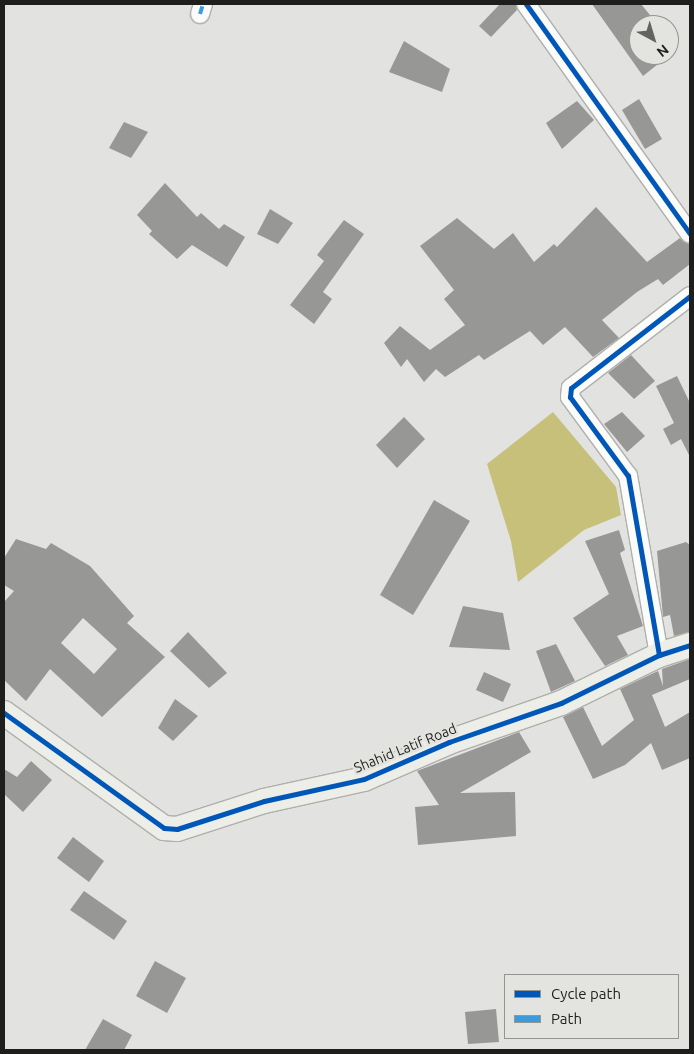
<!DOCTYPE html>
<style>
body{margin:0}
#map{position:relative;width:694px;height:1054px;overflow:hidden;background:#e2e2e0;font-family:Ubuntu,sans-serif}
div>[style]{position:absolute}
.water>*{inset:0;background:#c7c07b}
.building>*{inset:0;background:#979796}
.roads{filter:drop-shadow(1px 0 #afafad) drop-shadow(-1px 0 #afafad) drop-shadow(0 1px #afafad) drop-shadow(0 -1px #afafad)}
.street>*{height:18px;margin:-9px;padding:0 9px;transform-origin:9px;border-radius:9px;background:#fbfbfa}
.secondary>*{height:24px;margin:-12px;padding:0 12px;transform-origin:12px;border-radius:12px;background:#eeeee9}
.quiet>*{height:4px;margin-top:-2px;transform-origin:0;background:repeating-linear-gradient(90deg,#3c9bdf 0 8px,transparent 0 12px)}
.cycleway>*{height:5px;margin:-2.5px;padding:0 2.5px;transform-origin:2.5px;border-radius:2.5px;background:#0057b8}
span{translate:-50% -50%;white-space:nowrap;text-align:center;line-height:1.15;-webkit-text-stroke:5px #e3e3df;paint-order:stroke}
.street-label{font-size:14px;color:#1e1e1d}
.frame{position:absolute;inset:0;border:5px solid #1e1e1d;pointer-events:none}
.legend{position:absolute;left:504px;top:974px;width:175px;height:65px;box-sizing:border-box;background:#e3e3df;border:1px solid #949491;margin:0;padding:6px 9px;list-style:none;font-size:15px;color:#1e1e1d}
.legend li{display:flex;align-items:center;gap:10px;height:25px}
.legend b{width:25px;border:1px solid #949491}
.north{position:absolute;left:629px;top:15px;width:50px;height:50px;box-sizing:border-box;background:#e3e3df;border:1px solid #949491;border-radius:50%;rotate:141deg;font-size:14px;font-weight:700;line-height:20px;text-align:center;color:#1e1e1d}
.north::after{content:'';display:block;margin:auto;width:18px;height:22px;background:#636361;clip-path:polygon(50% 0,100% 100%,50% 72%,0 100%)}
</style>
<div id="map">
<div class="water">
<i style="clip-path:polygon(553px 412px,616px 487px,621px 515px,584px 530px,518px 582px,511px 541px,487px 464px)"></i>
</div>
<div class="building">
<i style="clip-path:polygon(500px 4px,516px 4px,517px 10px,491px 37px,479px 26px)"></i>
<i style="clip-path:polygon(592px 4px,641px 4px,658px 25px,639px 25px,639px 55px,669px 55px,669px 39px,677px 49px,643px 76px)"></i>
<i style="clip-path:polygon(404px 41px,450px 69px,442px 92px,389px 72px)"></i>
<i style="clip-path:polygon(639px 99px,662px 139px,645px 149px,622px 110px)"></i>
<i style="clip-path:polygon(577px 101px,594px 120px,562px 149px,546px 123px)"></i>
<i style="clip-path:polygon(124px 122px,148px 132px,131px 158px,109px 148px)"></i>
<i style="clip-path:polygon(165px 183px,197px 217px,201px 213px,219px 229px,224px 224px,245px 237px,227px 267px,192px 245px,177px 259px,149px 234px,152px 231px,137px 215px)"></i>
<i style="clip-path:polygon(596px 207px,647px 262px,680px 238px,690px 245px,690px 264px,663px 285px,658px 279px,637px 292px,602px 320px,619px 338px,593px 357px,565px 327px,543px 345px,530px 331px,484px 360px,479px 355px,445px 377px,436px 369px,424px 382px,407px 359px,401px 367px,384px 343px,400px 326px,430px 350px,465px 325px,444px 299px,454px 290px,420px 246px,457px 218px,494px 249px,513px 233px,534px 262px,554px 244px,557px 247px)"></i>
<i style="clip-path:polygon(270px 209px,293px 223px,278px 244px,257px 234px)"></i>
<i style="clip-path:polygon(344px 220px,364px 234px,323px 292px,332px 299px,314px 324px,290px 305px,324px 261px,317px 255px)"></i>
<i style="clip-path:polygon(631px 355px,655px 381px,634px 399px,608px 373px)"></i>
<i style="clip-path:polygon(677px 376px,690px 403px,690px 457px,681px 439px,671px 445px,663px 429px,674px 423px,656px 386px)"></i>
<i style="clip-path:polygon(622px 412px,645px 436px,627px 452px,604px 424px)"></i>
<i style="clip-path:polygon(404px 417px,425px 439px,397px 468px,376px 445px)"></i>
<i style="clip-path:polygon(434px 500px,470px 521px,413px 615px,380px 595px)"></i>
<i style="clip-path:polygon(619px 530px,625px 550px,620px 553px,643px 626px,617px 636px,628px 655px,605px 666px,573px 618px,609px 594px,585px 541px)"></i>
<i style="clip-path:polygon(evenodd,16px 539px,46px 549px,51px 543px,90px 566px,134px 616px,127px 623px,165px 657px,102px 717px,50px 669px,26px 701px,4px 680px,4px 602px,14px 591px,4px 585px,4px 558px,16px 539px,83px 618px,117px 649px,94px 674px,61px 643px,83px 618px)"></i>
<i style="clip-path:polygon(686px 542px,690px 545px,690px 632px,674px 636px,670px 615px,663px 617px,657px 551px)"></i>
<i style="clip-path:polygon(463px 606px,503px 613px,510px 650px,449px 647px)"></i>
<i style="clip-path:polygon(188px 632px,227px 673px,209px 688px,170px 651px)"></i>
<i style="clip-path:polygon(556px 644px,575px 681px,551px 692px,536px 651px)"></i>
<i style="clip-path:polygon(690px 659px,690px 679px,652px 695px,665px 727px,690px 712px,690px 758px,662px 770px,651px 743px,625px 765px,593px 779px,563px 717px,583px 707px,602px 746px,634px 720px,620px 689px,658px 671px,663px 686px,662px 669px)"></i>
<i style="clip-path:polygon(484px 672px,511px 684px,503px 702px,476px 690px)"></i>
<i style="clip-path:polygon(175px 699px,198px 716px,173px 741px,158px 728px)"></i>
<i style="clip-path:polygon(519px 732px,531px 752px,460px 793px,515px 792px,516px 836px,418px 845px,415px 807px,439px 805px,417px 771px)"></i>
<i style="clip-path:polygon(31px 761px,52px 780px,23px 812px,4px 794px,4px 769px,17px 777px)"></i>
<i style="clip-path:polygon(73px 837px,104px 861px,89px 882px,57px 858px)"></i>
<i style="clip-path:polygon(84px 891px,127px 921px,114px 940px,70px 910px)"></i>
<i style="clip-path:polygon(155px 961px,186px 978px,167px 1013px,136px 996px)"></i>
<i style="clip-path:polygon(496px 1009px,499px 1042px,468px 1044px,465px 1012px)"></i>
<i style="clip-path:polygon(103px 1019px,132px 1035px,124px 1050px,85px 1050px)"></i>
</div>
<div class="roads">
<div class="street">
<i style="left:526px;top:4px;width:282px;rotate:54.5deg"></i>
<i style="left:200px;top:14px;width:10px;rotate:-73deg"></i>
<i style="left:659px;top:655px;width:182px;rotate:-99.8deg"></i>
<i style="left:628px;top:476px;width:98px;rotate:-126.3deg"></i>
<i style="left:570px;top:397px;width:9px;rotate:-84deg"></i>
<i style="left:571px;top:388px;width:150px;rotate:-37.7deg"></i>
</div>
<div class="secondary">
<i style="left:4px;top:713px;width:197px;rotate:35.7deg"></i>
<i style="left:164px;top:828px;width:13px;rotate:4deg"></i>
<i style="left:177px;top:829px;width:91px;rotate:-17.8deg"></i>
<i style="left:264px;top:801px;width:102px;rotate:-12.4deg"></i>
<i style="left:364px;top:779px;width:93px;rotate:-23.5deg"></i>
<i style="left:449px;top:742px;width:119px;rotate:-19.2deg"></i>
<i style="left:561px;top:703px;width:109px;rotate:-26.1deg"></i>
<i style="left:659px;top:655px;width:33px;rotate:-18deg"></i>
</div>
</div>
<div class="quiet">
<i style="left:200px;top:14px;width:10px;rotate:-73deg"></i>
</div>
<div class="cycleway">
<i style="left:526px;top:4px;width:282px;rotate:54.5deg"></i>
<i style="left:659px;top:655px;width:182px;rotate:-99.8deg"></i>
<i style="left:628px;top:476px;width:98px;rotate:-126.3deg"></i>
<i style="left:570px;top:397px;width:9px;rotate:-84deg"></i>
<i style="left:571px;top:388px;width:150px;rotate:-37.7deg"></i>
<i style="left:4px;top:713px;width:197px;rotate:35.7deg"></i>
<i style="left:164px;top:828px;width:13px;rotate:4deg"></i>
<i style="left:177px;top:829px;width:91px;rotate:-17.8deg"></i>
<i style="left:264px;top:801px;width:102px;rotate:-12.4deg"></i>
<i style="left:364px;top:779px;width:93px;rotate:-23.5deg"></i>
<i style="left:449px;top:742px;width:119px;rotate:-19.2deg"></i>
<i style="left:561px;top:703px;width:109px;rotate:-26.1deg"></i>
<i style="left:659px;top:655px;width:33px;rotate:-18deg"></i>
</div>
<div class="street-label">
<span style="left:405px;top:748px;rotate:-22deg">Shahid Latif Road</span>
</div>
<div class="frame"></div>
<ul class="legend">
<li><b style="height:6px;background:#0057b8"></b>Cycle path</li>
<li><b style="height:6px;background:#3c9bdf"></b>Path</li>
</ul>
<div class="north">N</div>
</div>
